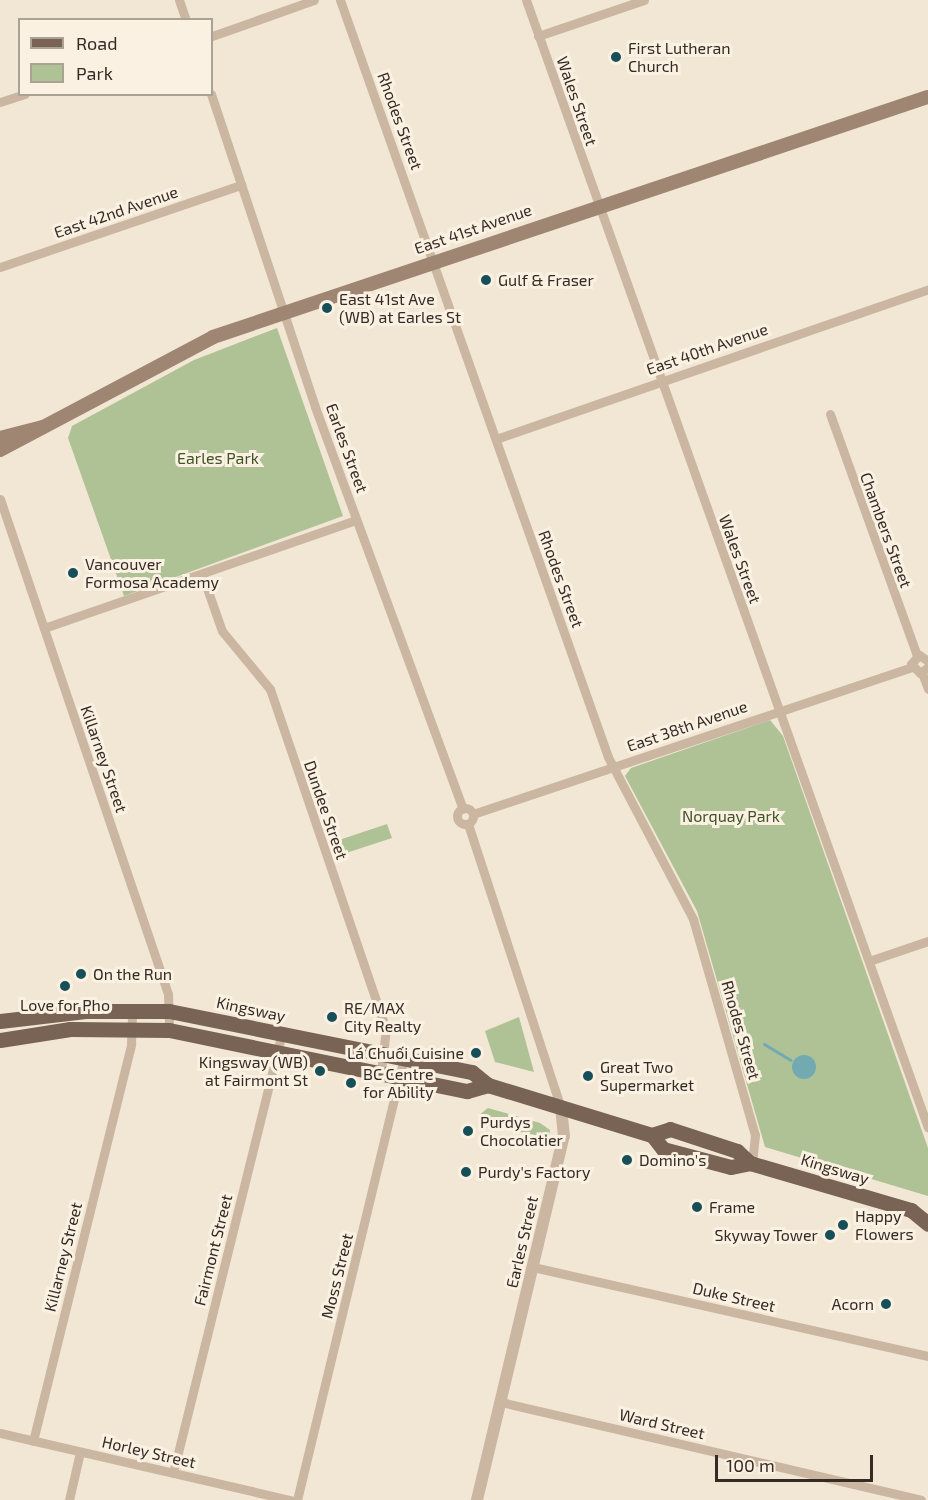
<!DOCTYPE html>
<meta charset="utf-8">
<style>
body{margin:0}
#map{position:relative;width:928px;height:1500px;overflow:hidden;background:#f2e7d5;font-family:"Exo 2",sans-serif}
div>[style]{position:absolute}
.green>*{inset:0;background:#afc295}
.water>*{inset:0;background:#73aab1}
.round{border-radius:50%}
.stream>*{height:3px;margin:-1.5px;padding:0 1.5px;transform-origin:1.5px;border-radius:1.5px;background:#73aab1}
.minor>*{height:9px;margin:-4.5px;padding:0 4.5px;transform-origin:4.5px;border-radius:4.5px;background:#cbb7a1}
.minor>.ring{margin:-4.5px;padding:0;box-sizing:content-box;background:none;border:9px solid #cbb7a1;border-radius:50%}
.tertiary>*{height:12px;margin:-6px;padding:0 6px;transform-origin:6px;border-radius:6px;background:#cbb7a1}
.secondary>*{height:14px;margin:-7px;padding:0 7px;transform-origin:7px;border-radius:7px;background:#9e8672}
.primary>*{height:15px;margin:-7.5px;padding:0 7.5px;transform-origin:7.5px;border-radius:7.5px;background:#786354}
.dots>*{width:16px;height:16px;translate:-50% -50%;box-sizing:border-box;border:3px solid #faf1e2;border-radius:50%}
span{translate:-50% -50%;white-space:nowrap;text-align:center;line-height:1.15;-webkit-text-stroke:6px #faf1e2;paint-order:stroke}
.poi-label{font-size:16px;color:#342b24}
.left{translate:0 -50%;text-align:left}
.right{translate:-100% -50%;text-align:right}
.street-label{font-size:16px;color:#342b24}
.park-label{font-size:16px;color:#405426}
.legend{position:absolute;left:18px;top:18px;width:195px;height:78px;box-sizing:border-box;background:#faf1e2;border:2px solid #aba296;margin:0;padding:8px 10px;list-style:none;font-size:18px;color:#342b24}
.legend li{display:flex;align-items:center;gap:12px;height:30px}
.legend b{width:30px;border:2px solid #aba296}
.scale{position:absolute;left:715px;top:1455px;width:158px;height:27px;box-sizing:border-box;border:3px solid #342b24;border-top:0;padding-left:8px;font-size:18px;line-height:21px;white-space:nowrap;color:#342b24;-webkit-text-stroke:4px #faf1e2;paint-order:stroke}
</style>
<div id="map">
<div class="green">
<i style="clip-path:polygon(277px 328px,343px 516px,124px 596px,68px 438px,72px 426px,194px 360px)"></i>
<i style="clip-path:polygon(770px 720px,783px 736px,928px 1148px,928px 1196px,765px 1147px,697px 911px,625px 776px,631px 768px)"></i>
<i style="clip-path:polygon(387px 824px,392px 838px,343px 854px,339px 840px)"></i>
<i style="clip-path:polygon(519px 1017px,534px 1072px,495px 1062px,485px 1031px)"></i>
<i style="clip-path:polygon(488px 1108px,540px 1123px,550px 1130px,549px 1138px,483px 1124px,479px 1115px)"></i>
</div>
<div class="water">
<i class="round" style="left:792px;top:1055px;width:24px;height:24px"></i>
</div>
<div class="stream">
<i style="left:764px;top:1044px;width:31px;rotate:31deg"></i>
</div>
<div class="minor">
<i style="left:179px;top:0;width:21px;rotate:71deg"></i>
<i style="left:340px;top:0;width:803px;rotate:70.5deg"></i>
<i style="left:608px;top:757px;width:183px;rotate:62.3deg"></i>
<i style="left:693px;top:919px;width:225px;rotate:74deg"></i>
<i style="left:755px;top:1135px;width:28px;rotate:96deg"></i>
<i style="left:526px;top:0;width:1197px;rotate:70.38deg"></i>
<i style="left:212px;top:36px;width:108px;rotate:-19.4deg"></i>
<i style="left:538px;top:36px;width:112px;rotate:-18.8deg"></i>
<i style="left:211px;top:94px;width:330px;rotate:71.6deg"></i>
<i style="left:315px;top:407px;width:428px;rotate:69.8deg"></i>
<i style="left:0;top:102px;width:26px;rotate:-18deg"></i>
<i style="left:0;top:267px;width:255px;rotate:-18.8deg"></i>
<i style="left:830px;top:414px;width:257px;rotate:70.2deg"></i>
<i style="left:496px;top:439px;width:457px;rotate:-19.1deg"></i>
<i style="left:0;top:499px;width:523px;rotate:71.25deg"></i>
<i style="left:168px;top:994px;width:36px;rotate:88deg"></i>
<i style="left:202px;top:574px;width:60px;rotate:70.7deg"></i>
<i style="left:222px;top:631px;width:75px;rotate:50.4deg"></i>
<i style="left:270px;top:689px;width:359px;rotate:71.2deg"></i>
<i style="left:386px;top:1029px;width:42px;rotate:96.8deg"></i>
<i style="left:44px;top:628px;width:330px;rotate:-19.1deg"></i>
<i style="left:928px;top:661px;width:11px;rotate:-146deg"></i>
<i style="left:919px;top:655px;width:12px;rotate:132deg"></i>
<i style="left:911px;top:664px;width:13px;rotate:45deg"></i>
<i style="left:920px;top:673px;width:10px;rotate:-37deg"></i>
<i style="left:922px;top:673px;width:17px;rotate:69deg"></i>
<i class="ring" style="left:457px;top:808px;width:7px;height:7px"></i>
<i style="left:473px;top:814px;width:463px;rotate:-18.5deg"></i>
<i style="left:468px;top:824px;width:299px;rotate:71.9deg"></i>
<i style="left:869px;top:961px;width:62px;rotate:-18.7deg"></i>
<i style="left:533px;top:1267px;width:405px;rotate:12.7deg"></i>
<i style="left:501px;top:1402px;width:431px;rotate:13.1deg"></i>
<i style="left:0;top:1433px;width:299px;rotate:13deg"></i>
<i style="left:33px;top:1441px;width:409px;rotate:-76.1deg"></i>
<i style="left:131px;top:1044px;width:34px;rotate:-88deg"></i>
<i style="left:173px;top:1473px;width:452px;rotate:-76.1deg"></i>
<i style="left:69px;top:1500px;width:49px;rotate:-77.1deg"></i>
<i style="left:297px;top:1500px;width:455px;rotate:-76.4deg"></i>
</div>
<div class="tertiary">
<i style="left:477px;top:1500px;width:374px;rotate:-76.6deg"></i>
<i style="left:564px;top:1136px;width:28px;rotate:-96deg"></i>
</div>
<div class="secondary">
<i style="left:0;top:438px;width:44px;rotate:-14.3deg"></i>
<i style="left:0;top:450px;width:241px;rotate:-27.9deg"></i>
<i style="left:213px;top:337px;width:754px;rotate:-18.56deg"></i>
</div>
<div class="primary">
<i style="left:0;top:1021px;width:88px;rotate:-6.6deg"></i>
<i style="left:87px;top:1011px;width:82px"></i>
<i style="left:169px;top:1011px;width:309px;rotate:11.4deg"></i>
<i style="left:472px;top:1072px;width:21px;rotate:39deg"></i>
<i style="left:488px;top:1085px;width:171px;rotate:17deg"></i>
<i style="left:652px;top:1135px;width:19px;rotate:-18deg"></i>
<i style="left:670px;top:1129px;width:71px;rotate:18.2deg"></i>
<i style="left:737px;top:1151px;width:18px;rotate:43deg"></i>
<i style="left:750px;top:1163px;width:168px;rotate:16.3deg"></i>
<i style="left:911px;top:1210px;width:22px;rotate:39deg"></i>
<i style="left:0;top:1040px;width:71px;rotate:-8.9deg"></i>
<i style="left:70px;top:1029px;width:99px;rotate:0.6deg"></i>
<i style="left:169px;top:1030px;width:304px;rotate:11.6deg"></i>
<i style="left:467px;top:1091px;width:22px;rotate:-16deg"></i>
<i style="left:652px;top:1135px;width:18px;rotate:52deg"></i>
<i style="left:663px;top:1149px;width:70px;rotate:14.8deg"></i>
<i style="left:731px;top:1167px;width:19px;rotate:-12deg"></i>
</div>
<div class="dots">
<i style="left:616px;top:57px;background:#174f58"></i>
<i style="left:486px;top:280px;background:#174f58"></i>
<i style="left:327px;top:308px;background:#174f58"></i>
<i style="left:73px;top:573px;background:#174f58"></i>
<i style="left:81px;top:974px;background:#174f58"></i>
<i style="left:65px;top:986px;background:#174f58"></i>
<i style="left:332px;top:1017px;background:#174f58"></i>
<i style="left:476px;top:1053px;background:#174f58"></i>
<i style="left:320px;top:1071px;background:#174f58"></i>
<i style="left:588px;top:1076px;background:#174f58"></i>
<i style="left:351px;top:1083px;background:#174f58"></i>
<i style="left:468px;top:1131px;background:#174f58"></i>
<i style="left:627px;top:1160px;background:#174f58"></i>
<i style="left:466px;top:1172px;background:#174f58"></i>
<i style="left:697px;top:1207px;background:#174f58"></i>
<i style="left:843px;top:1225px;background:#174f58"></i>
<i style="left:830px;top:1235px;background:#174f58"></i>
<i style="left:886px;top:1304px;background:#174f58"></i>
</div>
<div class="poi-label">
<span class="left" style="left:628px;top:57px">First Lutheran<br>Church</span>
<span class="left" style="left:498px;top:280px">Gulf &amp; Fraser</span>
<span class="left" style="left:339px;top:308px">East 41st Ave<br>(WB) at Earles St</span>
<span class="left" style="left:85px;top:573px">Vancouver<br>Formosa Academy</span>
<span class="left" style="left:93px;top:974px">On the Run</span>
<span style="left:65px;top:1005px">Love for Pho</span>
<span class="left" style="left:344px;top:1017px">RE/MAX<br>City Realty</span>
<span class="right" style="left:464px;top:1053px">Lá Chuối Cuisine</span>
<span class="right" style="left:308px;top:1071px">Kingsway (WB)<br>at Fairmont St</span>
<span class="left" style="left:600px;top:1076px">Great Two<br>Supermarket</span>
<span class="left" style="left:363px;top:1083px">BC Centre<br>for Ability</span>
<span class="left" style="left:480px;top:1131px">Purdys<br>Chocolatier</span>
<span class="left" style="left:639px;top:1160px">Domino's</span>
<span class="left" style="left:478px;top:1172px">Purdy's Factory</span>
<span class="left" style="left:709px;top:1207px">Frame</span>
<span class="left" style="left:855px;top:1225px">Happy<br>Flowers</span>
<span class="right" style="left:818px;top:1235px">Skyway Tower</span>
<span class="right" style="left:874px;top:1304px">Acorn</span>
</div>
<div class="street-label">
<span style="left:577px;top:101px;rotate:71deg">Wales Street</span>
<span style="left:400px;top:121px;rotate:70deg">Rhodes Street</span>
<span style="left:116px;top:212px;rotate:-19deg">East 42nd Avenue</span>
<span style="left:473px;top:229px;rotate:-19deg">East 41st Avenue</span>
<span style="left:707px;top:349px;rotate:-19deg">East 40th Avenue</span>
<span style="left:347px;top:448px;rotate:70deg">Earles Street</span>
<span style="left:886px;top:530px;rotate:70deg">Chambers Street</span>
<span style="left:740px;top:559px;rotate:70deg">Wales Street</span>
<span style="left:561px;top:579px;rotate:70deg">Rhodes Street</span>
<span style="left:687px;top:726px;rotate:-19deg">East 38th Avenue</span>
<span style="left:104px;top:759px;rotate:71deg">Killarney Street</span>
<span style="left:326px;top:810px;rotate:71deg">Dundee Street</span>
<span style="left:251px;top:1009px;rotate:12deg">Kingsway</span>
<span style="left:741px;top:1030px;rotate:74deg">Rhodes Street</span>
<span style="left:835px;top:1169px;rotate:17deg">Kingsway</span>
<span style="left:522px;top:1242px;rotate:-77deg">Earles Street</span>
<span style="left:213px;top:1250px;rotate:-76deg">Fairmont Street</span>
<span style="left:63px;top:1257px;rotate:-76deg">Killarney Street</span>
<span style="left:337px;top:1276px;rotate:-76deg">Moss Street</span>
<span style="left:734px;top:1297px;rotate:13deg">Duke Street</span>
<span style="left:662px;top:1424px;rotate:13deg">Ward Street</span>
<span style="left:149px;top:1452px;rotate:13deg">Horley Street</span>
</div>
<div class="park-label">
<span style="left:218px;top:458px">Earles Park</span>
<span style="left:731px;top:816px">Norquay Park</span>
</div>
<ul class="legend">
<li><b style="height:8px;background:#786354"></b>Road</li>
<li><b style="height:16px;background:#afc295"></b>Park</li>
</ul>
<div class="scale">100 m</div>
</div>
